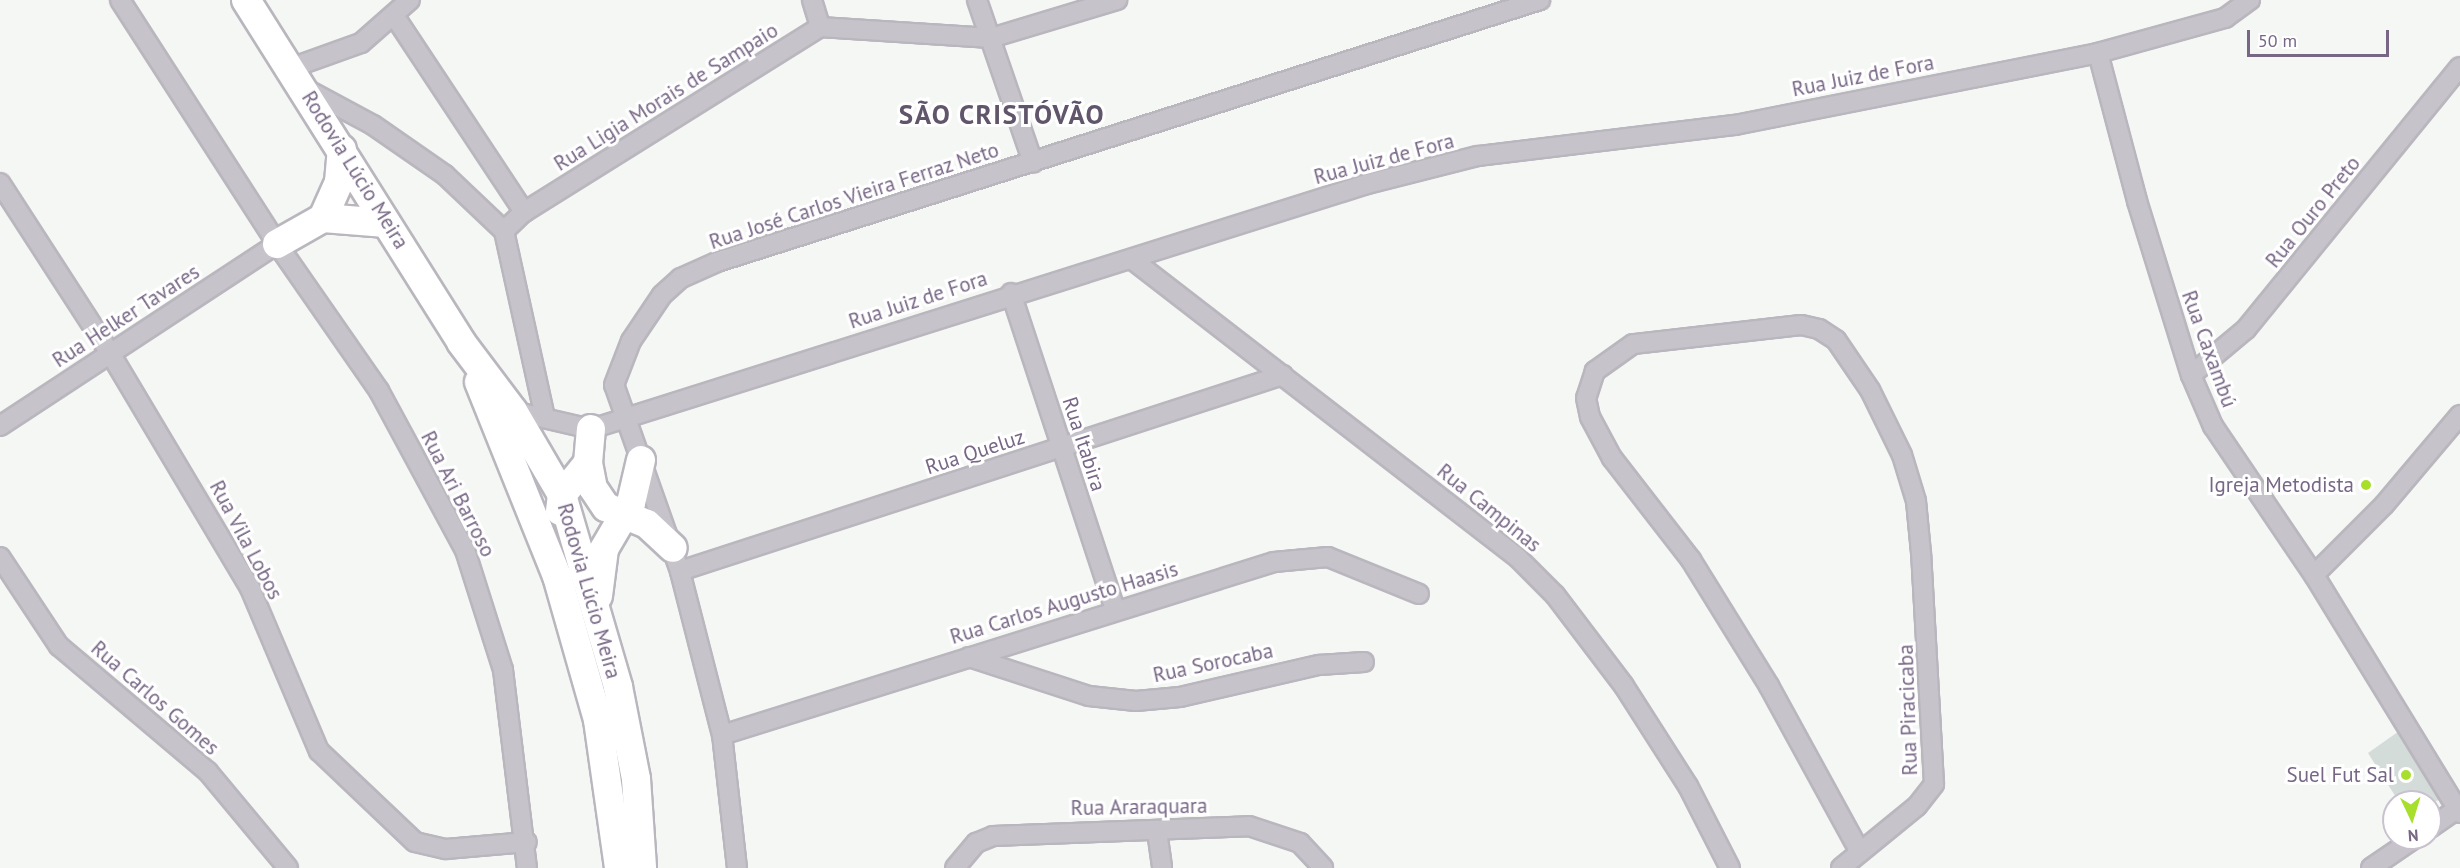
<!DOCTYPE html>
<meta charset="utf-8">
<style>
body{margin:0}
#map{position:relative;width:2460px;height:868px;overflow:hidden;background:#f5f7f5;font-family:"PT Sans",sans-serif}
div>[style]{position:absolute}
.green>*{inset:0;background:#d4dcda}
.roads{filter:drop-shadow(2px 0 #bab6be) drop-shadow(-2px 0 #bab6be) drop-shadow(0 2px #bab6be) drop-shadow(0 -2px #bab6be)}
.street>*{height:18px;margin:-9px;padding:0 9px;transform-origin:9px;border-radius:9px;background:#c7c3ca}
.primary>*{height:28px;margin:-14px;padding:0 14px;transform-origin:14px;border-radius:14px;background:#fff}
.dots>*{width:16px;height:16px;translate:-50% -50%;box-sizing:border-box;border:3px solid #fff;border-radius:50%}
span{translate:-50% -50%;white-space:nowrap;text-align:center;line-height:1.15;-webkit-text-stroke:6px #fff;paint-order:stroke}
.street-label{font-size:21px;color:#776785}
.poi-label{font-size:21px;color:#776785}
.right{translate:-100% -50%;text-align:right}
.district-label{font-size:27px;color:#60556a;font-weight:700;letter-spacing:1.5px}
.north{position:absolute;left:2382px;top:790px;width:60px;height:60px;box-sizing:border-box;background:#fff;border:2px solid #c9c2ce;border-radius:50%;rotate:176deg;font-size:16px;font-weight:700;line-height:24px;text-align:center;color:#776785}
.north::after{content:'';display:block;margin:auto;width:21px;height:27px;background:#a8df2d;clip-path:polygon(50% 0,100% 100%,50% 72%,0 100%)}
.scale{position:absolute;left:2247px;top:30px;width:142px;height:27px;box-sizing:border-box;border:3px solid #776785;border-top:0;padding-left:8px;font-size:18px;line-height:21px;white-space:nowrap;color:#776785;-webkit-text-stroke:4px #fff;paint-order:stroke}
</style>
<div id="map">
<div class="green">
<i style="clip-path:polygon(2402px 729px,2443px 798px,2430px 804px,2399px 802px,2368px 753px)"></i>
</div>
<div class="roads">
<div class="street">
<i style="left:120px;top:0;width:290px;rotate:57.2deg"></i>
<i style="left:277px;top:244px;width:179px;rotate:55.2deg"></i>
<i style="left:379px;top:391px;width:181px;rotate:61.6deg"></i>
<i style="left:465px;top:550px;width:126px;rotate:72.4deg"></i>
<i style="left:503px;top:670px;width:199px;rotate:83.1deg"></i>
<i style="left:812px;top:0;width:28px;rotate:73deg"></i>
<i style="left:977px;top:0;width:172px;rotate:71deg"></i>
<i style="left:395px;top:17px;width:234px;rotate:56.5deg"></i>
<i style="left:2098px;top:53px;width:153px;rotate:75.2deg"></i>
<i style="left:2137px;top:201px;width:182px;rotate:72.8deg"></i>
<i style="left:2191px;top:375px;width:56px;rotate:66.7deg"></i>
<i style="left:2213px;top:426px;width:180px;rotate:55.9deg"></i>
<i style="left:2314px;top:575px;width:279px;rotate:58.5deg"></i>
<i style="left:291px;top:68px;width:74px;rotate:-19.7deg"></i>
<i style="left:361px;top:43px;width:65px;rotate:-41.3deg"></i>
<i style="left:304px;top:88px;width:78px;rotate:28.2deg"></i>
<i style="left:373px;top:125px;width:88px;rotate:34.8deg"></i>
<i style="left:445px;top:175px;width:81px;rotate:43.5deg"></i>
<i style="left:0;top:183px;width:202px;rotate:57.1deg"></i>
<i style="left:110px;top:353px;width:274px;rotate:59.2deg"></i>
<i style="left:250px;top:588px;width:177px;rotate:67.1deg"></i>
<i style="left:319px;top:751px;width:132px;rotate:43.5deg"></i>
<i style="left:415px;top:842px;width:32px;rotate:13deg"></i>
<i style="left:446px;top:849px;width:81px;rotate:-4.9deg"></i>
<i style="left:504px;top:231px;width:28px;rotate:-44deg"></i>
<i style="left:524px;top:212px;width:349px;rotate:-32deg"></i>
<i style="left:820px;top:27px;width:171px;rotate:3.7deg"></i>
<i style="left:991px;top:38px;width:132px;rotate:-16.8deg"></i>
<i style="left:504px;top:231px;width:190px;rotate:77.6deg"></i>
<i style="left:1134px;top:261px;width:485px;rotate:37.7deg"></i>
<i style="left:1518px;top:558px;width:52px;rotate:45deg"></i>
<i style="left:1555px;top:595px;width:114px;rotate:52.8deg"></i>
<i style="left:1624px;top:686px;width:119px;rotate:57.4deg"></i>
<i style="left:1688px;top:786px;width:92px;rotate:62.9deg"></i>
<i style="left:1011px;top:293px;width:334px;rotate:71.8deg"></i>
<i style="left:2191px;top:375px;width:72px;rotate:-39.9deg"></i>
<i style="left:2246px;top:329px;width:338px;rotate:-50.8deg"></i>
<i style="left:513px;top:411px;width:80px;rotate:13deg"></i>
<i style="left:591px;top:429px;width:814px;rotate:-17.52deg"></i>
<i style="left:1367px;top:184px;width:114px;rotate:-14.2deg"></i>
<i style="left:1478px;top:156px;width:259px;rotate:-6.9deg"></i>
<i style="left:1735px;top:125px;width:370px;rotate:-11.2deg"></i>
<i style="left:2098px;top:53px;width:132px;rotate:-15.4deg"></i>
<i style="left:2225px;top:18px;width:31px;rotate:-36deg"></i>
<i style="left:0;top:426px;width:331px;rotate:-33.3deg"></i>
<i style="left:0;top:557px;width:107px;rotate:56.5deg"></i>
<i style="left:59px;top:646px;width:195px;rotate:40.2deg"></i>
<i style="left:208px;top:772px;width:125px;rotate:50.2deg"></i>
<i style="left:680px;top:571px;width:634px;rotate:-18.01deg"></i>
<i style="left:2314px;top:575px;width:99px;rotate:-45deg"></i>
<i style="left:2384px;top:505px;width:118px;rotate:-49.8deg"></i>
<i style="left:969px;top:657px;width:126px;rotate:18deg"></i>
<i style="left:1089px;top:696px;width:47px;rotate:6.1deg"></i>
<i style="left:1136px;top:701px;width:44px;rotate:-5.2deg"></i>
<i style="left:1180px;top:697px;width:143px;rotate:-13deg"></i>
<i style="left:1319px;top:665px;width:45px;rotate:-3.8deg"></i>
<i style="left:722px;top:735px;width:578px;rotate:-17.4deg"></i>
<i style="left:1274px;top:562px;width:54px;rotate:-5.3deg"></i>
<i style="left:1328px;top:557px;width:98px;rotate:22.1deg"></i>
<i style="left:2430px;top:828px;width:33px;rotate:-35deg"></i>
<i style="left:1157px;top:831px;width:37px;rotate:82deg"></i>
<i style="left:737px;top:868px;width:134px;rotate:-96.4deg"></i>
<i style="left:722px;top:735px;width:169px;rotate:-104.4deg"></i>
<i style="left:680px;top:571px;width:197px;rotate:-109.5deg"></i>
<i style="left:614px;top:385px;width:47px;rotate:-68.9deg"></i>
<i style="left:631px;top:341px;width:55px;rotate:-56deg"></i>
<i style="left:662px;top:295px;width:25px;rotate:-42deg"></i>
<i style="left:681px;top:278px;width:39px;rotate:-24deg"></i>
<i style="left:717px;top:262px;width:864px;rotate:-17.66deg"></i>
<i style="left:955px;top:868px;width:33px;rotate:-50deg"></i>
<i style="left:976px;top:843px;width:18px;rotate:-22deg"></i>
<i style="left:993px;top:836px;width:256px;rotate:-2.2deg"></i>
<i style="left:1249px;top:826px;width:54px;rotate:18.4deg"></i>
<i style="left:1300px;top:843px;width:34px;rotate:47deg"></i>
<i style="left:1841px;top:868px;width:98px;rotate:-39.2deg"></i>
<i style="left:1917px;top:806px;width:28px;rotate:-52deg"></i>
<i style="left:1934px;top:784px;width:231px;rotate:-93.2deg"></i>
<i style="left:1921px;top:553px;width:52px;rotate:-95.5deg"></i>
<i style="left:1916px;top:501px;width:48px;rotate:-106.9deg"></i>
<i style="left:1902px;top:455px;width:72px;rotate:-116.2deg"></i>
<i style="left:1870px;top:390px;width:60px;rotate:-124.2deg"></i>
<i style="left:1836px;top:340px;width:20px;rotate:-147deg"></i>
<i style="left:1819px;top:329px;width:18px;rotate:-167deg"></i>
<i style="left:1801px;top:325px;width:169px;rotate:173.5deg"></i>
<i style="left:1633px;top:344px;width:47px;rotate:144.6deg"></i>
<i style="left:1595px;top:371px;width:28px;rotate:108deg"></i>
<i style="left:1586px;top:398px;width:19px;rotate:78deg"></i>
<i style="left:1590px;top:417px;width:47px;rotate:61.8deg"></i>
<i style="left:1612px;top:458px;width:129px;rotate:52.2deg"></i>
<i style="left:1691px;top:560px;width:148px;rotate:58.2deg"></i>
<i style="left:1769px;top:686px;width:189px;rotate:61.3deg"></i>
<i style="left:2371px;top:868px;width:53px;rotate:-34.3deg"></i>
</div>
<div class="primary">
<i style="left:246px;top:0;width:404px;rotate:57.8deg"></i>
<i style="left:461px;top:342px;width:86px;rotate:53deg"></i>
<i style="left:513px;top:411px;width:97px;rotate:59.7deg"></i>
<i style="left:562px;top:495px;width:200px;rotate:73.7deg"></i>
<i style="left:618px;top:687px;width:94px;rotate:78.9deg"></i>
<i style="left:636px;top:779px;width:89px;rotate:86.1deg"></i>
<i style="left:323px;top:218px;width:63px;rotate:4.5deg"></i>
<i style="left:277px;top:244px;width:53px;rotate:-29.5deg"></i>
<i style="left:323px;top:218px;width:39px;rotate:-66deg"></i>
<i style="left:339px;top:182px;width:33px;rotate:-85deg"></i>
<i style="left:479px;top:382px;width:209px;rotate:68.1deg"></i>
<i style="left:557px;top:576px;width:150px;rotate:74.1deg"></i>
<i style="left:598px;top:720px;width:149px;rotate:81.9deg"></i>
<i style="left:588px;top:463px;width:25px;rotate:79deg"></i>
<i style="left:593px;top:488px;width:23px;rotate:56deg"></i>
<i style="left:606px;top:507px;width:44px;rotate:22.5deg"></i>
<i style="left:647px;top:524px;width:35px;rotate:43deg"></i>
<i style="left:560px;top:511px;width:16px;rotate:-83deg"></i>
<i style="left:562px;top:495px;width:41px;rotate:-50.9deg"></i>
<i style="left:588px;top:463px;width:34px;rotate:-85deg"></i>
<i style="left:598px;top:596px;width:47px;rotate:-82.7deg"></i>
<i style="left:604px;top:549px;width:53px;rotate:-59.6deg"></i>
<i style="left:631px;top:503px;width:44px;rotate:-76.9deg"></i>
</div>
</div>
<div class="dots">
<i style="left:2366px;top:485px;background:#a8df2d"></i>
<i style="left:2406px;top:775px;background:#a8df2d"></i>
</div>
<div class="street-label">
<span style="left:1863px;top:76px;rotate:-11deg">Rua Juiz de Fora</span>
<span style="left:666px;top:97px;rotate:-32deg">Rua Ligia Morais de Sampaio</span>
<span style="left:1384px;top:159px;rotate:-15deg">Rua Juiz de Fora</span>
<span style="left:355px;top:170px;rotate:58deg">Rodovia Lúcio Meira</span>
<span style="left:854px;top:196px;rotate:-18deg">Rua José Carlos Vieira Ferraz Neto</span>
<span style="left:2313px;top:212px;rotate:-51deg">Rua Ouro Preto</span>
<span style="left:918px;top:300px;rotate:-18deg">Rua Juiz de Fora</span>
<span style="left:126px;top:316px;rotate:-33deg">Rua Helker Tavares</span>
<span style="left:2209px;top:349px;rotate:70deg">Rua Caxambú</span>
<span style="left:1084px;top:444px;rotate:72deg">Rua Itabira</span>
<span style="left:975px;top:452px;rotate:-18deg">Rua Queluz</span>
<span style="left:458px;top:494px;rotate:63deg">Rua Ari Barroso</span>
<span style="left:1489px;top:508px;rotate:39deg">Rua Campinas</span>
<span style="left:246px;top:540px;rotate:62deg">Rua Vila Lobos</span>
<span style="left:589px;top:591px;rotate:74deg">Rodovia Lúcio Meira</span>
<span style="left:1064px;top:603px;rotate:-17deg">Rua Carlos Augusto Haasis</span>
<span style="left:1213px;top:663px;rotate:-12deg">Rua Sorocaba</span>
<span style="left:155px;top:698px;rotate:41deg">Rua Carlos Gomes</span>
<span style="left:1908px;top:710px;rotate:-92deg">Rua Piracicaba</span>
<span style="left:1139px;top:807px;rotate:-1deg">Rua Araraquara</span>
</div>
<div class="poi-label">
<span class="right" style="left:2354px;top:485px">Igreja Metodista</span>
<span class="right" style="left:2394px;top:775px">Suel Fut Sal</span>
</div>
<div class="district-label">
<span style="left:1002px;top:115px">SÃO CRISTÓVÃO</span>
</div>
<div class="north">N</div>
<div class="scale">50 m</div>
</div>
